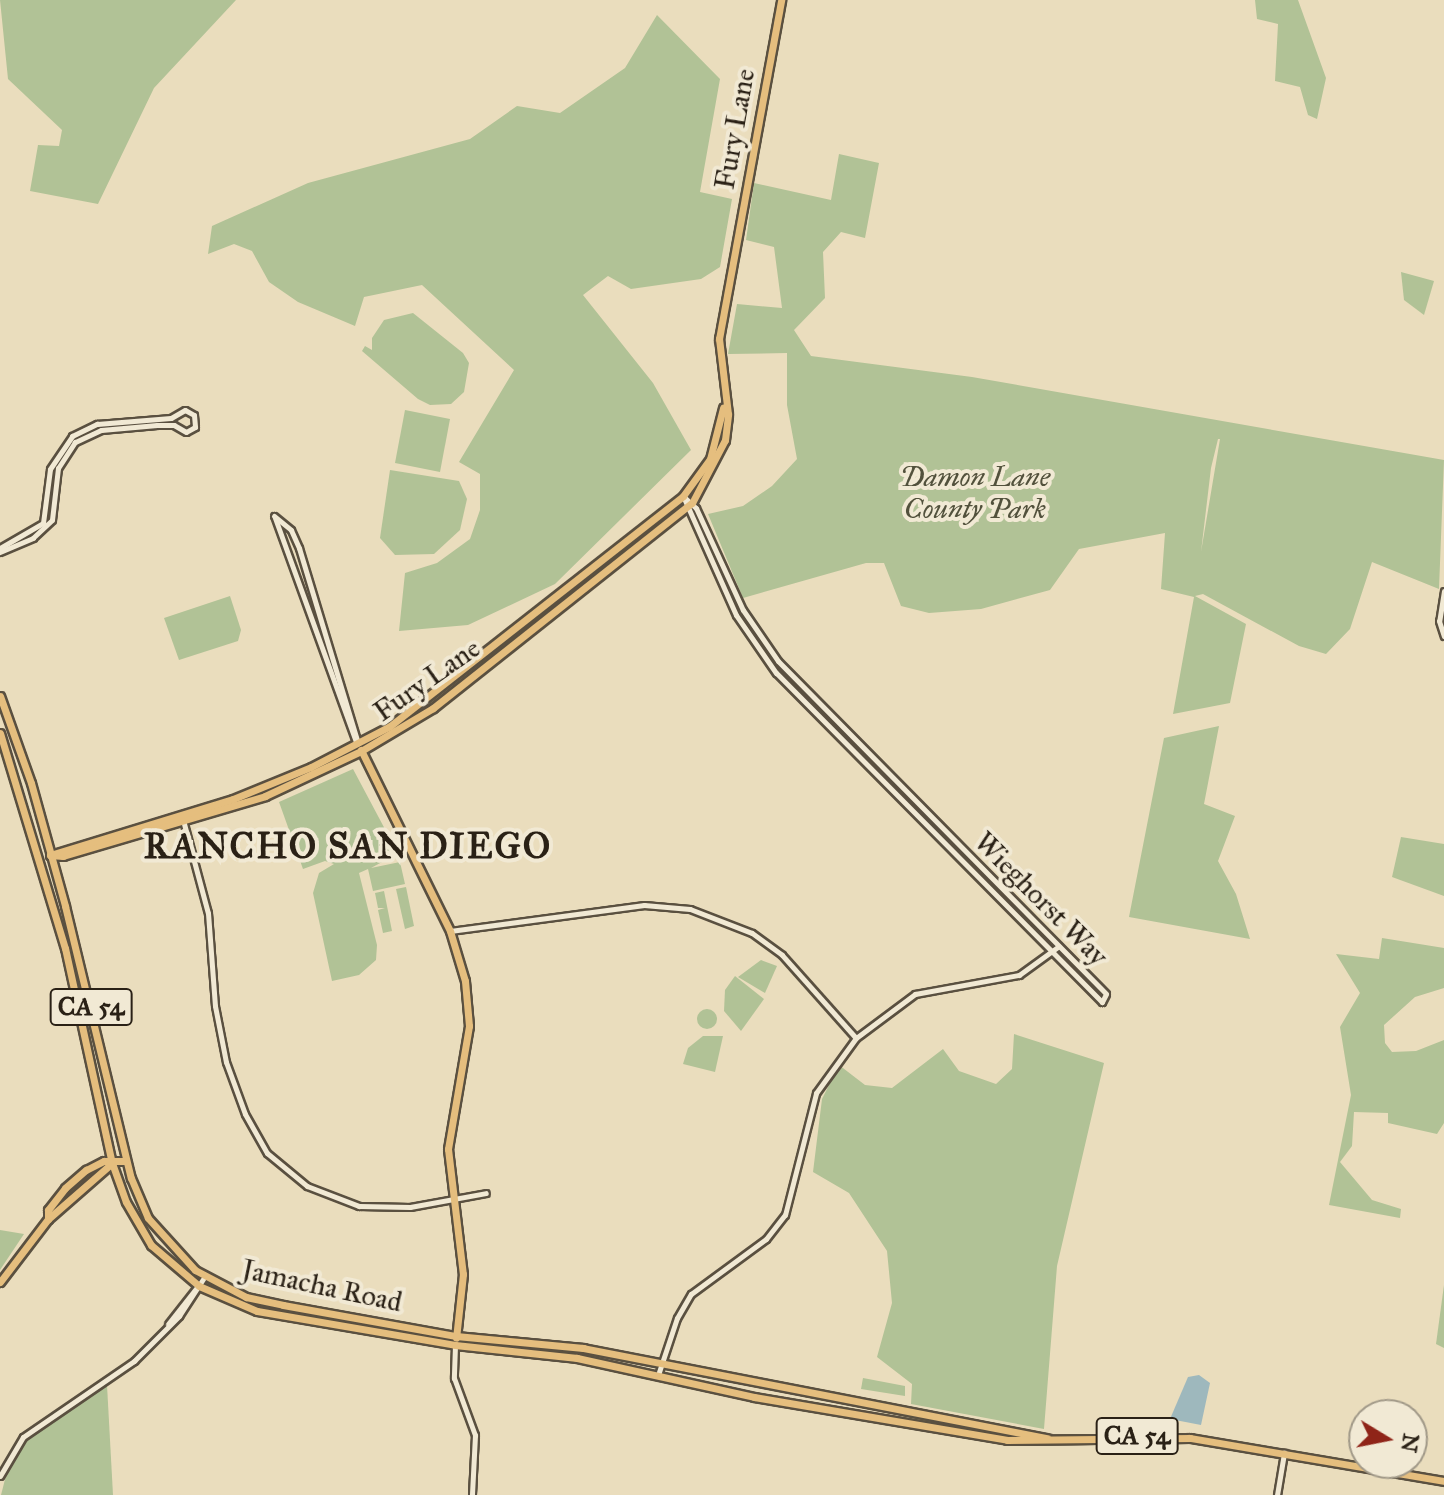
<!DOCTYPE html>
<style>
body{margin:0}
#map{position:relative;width:1444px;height:1495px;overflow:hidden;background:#eaddbd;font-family:"IM FELL Great Primer",serif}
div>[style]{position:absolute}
.green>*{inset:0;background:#b1c296}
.round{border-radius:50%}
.water>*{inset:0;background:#9eb8bd}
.roads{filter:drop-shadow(2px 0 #5a5040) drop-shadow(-2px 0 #5a5040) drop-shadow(0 2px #5a5040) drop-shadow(0 -2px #5a5040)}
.minor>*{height:5px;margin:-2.5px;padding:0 2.5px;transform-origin:2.5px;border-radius:2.5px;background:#f1e9d4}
.major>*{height:7px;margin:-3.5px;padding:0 3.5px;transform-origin:3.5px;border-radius:3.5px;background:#e5be7e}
span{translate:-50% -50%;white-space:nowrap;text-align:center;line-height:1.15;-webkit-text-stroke:8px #f1e9d4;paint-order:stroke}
.shield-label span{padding:2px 6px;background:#f1e9d4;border:2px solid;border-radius:6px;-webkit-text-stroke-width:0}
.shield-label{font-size:26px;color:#2a2116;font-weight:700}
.street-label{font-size:28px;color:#2a2116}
.park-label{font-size:28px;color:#52513c;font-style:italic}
.district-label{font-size:36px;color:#2a2116;font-weight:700;letter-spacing:2px}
.north{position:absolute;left:1348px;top:1399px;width:80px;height:80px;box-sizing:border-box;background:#f1e9d4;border:2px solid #a19988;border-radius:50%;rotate:100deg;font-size:22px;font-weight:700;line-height:32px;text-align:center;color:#2a2116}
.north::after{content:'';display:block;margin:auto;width:28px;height:36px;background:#8f2418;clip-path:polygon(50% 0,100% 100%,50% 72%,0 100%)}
</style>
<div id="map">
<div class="green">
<i style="clip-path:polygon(0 0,236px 0,154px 88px,98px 204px,30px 191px,38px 145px,59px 146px,62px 130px,8px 79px)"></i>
<i style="clip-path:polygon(1255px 0,1298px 0,1326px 78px,1317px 119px,1308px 115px,1300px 87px,1275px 81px,1278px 24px,1257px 19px)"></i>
<i style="clip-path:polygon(657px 15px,720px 79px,700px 192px,732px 199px,720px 267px,701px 279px,631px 289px,608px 276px,583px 295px,653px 383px,691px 450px,555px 584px,468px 625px,399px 631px,405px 573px,437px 563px,470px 539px,480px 510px,480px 474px,459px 462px,514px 370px,422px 285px,364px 297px,355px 326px,298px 302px,269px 282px,252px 251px,234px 244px,208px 254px,212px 226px,308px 183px,470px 139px,517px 106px,560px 113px,625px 68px)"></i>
<i style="clip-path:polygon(evenodd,839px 154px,879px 163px,865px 238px,841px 232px,823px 252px,825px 298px,794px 330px,811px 356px,972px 377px,1444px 460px,1439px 589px,1372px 562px,1350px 629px,1326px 654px,1299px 646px,1203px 594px,1195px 596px,1246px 624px,1230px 703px,1173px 714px,1194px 597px,1161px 589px,1165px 533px,1079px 549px,1050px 590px,981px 609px,929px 613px,901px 606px,884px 563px,866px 563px,743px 598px,708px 514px,743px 506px,772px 486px,797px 459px,787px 405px,787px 353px,728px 354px,737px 304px,782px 308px,774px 247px,746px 240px,754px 183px,831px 200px,839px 154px,1218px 439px,1220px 439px,1201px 552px,1211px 468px,1218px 439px)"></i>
<i style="clip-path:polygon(1401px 272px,1434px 281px,1424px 315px,1404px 300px)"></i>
<i style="clip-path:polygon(413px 313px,463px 353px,469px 363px,464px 392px,451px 404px,430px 405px,418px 399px,362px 351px,365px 346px,372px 350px,372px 338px,384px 320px)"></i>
<i style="clip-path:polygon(405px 410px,450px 419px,440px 472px,395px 463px)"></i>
<i style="clip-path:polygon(390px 470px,459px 481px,467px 499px,460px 530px,434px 554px,395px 555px,380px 538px)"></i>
<i style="clip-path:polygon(230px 596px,241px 630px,238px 641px,179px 660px,164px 618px)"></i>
<i style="clip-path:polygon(1219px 726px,1204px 804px,1235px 816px,1218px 861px,1236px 894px,1250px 939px,1129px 917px,1164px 738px)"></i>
<i style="clip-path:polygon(353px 769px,395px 848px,393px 856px,371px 868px,400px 862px,405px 884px,373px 891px,368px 869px,359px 873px,377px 945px,376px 960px,359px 975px,332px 981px,313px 893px,319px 873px,334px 864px,325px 861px,303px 869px,279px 802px)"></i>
<i style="clip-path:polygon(1401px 837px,1444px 844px,1444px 896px,1392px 877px)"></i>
<i style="clip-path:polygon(406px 887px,414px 926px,405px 929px,396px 889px)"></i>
<i style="clip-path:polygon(384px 891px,392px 931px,383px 933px,378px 910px,385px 908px,378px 908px,375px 893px)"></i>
<i style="clip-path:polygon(1382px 938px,1444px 948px,1444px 988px,1415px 997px,1384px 1025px,1385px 1043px,1392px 1052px,1416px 1051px,1444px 1040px,1444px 1123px,1437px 1134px,1388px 1123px,1388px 1113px,1354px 1112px,1352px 1146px,1340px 1162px,1372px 1200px,1401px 1209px,1400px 1218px,1329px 1205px,1351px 1095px,1340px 1027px,1360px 993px,1336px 954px,1379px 959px)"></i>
<i style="clip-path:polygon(761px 960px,777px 966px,765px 993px,738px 977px)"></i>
<i style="clip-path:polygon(735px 976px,764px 999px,741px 1031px,724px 1011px,725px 990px)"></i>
<i class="round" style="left:697px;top:1009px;width:20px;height:20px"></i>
<i style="clip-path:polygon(1014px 1034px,1104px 1063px,1057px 1266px,1044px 1429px,911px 1404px,912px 1384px,877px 1357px,892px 1303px,887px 1251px,849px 1193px,813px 1172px,822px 1099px,839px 1065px,865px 1085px,892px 1088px,943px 1049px,959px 1071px,996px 1084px,1012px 1069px)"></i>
<i style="clip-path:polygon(703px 1036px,723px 1036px,715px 1072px,683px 1064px,688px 1048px)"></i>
<i style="clip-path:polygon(0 1230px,24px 1234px,0 1270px)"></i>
<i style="clip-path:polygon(1444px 1285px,1444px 1348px,1436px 1344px)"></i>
<i style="clip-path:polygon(863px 1378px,905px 1386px,905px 1396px,861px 1389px)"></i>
<i style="clip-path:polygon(107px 1385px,113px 1495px,1px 1495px,10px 1460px,20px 1446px,37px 1428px)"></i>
</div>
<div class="water">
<i style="clip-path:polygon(1199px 1375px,1210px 1383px,1201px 1425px,1170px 1419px,1188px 1377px)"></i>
</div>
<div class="roads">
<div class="minor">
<i style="left:683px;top:496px;width:18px;rotate:43deg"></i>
<i style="left:696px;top:508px;width:112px;rotate:65.3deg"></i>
<i style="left:743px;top:610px;width:62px;rotate:55.5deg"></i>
<i style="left:778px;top:661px;width:467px;rotate:45.4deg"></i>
<i style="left:1106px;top:994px;width:9px;rotate:117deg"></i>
<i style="left:1102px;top:1002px;width:463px;rotate:-134.7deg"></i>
<i style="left:776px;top:673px;width:70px;rotate:-124.6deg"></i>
<i style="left:736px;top:615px;width:130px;rotate:-114deg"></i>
<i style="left:274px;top:516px;width:22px;rotate:39deg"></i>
<i style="left:291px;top:530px;width:20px;rotate:66deg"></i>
<i style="left:299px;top:548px;width:204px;rotate:73.2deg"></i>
<i style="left:275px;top:518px;width:240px;rotate:70.1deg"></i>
<i style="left:0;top:548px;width:50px;rotate:-30.2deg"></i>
<i style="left:43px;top:523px;width:54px;rotate:-82.6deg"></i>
<i style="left:50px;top:469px;width:40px;rotate:-56deg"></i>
<i style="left:72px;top:436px;width:28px;rotate:-26deg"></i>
<i style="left:97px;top:424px;width:74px;rotate:-4.6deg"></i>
<i style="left:171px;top:418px;width:16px;rotate:-30deg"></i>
<i style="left:185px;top:410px;width:10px;rotate:29deg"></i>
<i style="left:194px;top:415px;width:12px;rotate:85deg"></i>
<i style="left:195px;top:427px;width:10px;rotate:151deg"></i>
<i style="left:186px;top:432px;width:14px;rotate:-150deg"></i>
<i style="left:174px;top:425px;width:17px;rotate:180deg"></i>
<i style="left:157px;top:425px;width:56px;rotate:174.9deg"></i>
<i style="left:101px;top:430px;width:29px;rotate:155deg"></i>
<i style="left:75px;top:442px;width:31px;rotate:123deg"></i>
<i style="left:58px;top:468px;width:52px;rotate:96.6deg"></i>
<i style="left:52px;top:520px;width:26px;rotate:137deg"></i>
<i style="left:33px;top:538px;width:36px;rotate:157deg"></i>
<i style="left:1444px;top:591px;width:30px;rotate:99deg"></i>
<i style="left:1439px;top:621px;width:16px;rotate:72deg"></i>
<i style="left:183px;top:820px;width:96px;rotate:75deg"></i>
<i style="left:208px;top:913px;width:93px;rotate:85.7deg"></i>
<i style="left:215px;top:1006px;width:57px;rotate:78.9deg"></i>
<i style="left:226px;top:1062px;width:55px;rotate:69.9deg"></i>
<i style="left:245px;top:1114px;width:45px;rotate:60.6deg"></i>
<i style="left:267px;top:1153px;width:52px;rotate:39.5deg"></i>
<i style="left:307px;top:1186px;width:56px;rotate:21deg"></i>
<i style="left:359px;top:1206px;width:51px;rotate:1.1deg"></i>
<i style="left:410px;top:1207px;width:77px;rotate:-10.4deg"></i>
<i style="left:450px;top:931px;width:196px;rotate:-7.6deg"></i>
<i style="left:644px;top:905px;width:46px;rotate:5deg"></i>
<i style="left:690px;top:909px;width:66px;rotate:21.2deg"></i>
<i style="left:752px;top:933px;width:37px;rotate:36deg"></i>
<i style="left:782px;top:955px;width:111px;rotate:48.3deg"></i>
<i style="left:168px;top:1324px;width:48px;rotate:-51.7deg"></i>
<i style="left:455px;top:1345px;width:33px;rotate:92deg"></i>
<i style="left:454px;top:1378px;width:61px;rotate:69.8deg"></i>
<i style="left:475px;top:1435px;width:60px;rotate:92.9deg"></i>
<i style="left:658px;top:1375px;width:60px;rotate:-71.6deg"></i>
<i style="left:677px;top:1318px;width:28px;rotate:-60deg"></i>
<i style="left:691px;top:1294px;width:93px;rotate:-36.3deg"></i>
<i style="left:766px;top:1239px;width:31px;rotate:-52deg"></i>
<i style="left:785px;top:1215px;width:126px;rotate:-75.7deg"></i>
<i style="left:816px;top:1093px;width:68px;rotate:-54deg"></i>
<i style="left:856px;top:1038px;width:74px;rotate:-36.7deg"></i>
<i style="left:915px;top:994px;width:106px;rotate:-10.4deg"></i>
<i style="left:1019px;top:975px;width:49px;rotate:-35.9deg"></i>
<i style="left:0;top:1476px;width:45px;rotate:-59.5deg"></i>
<i style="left:23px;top:1437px;width:135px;rotate:-34.4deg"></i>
<i style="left:134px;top:1361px;width:64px;rotate:-45deg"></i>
<i style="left:179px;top:1316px;width:48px;rotate:-57deg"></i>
<i style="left:1277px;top:1495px;width:43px;rotate:-80.5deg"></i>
</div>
<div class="major">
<i style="left:0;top:696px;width:92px;rotate:70.4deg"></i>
<i style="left:31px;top:783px;width:128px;rotate:74.5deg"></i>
<i style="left:65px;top:906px;width:280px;rotate:76.4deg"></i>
<i style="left:131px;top:1178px;width:43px;rotate:67deg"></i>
<i style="left:148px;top:1218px;width:70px;rotate:47.9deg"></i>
<i style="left:195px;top:1270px;width:58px;rotate:27.9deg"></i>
<i style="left:246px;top:1297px;width:38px;rotate:12deg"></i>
<i style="left:283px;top:1305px;width:176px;rotate:10.2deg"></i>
<i style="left:456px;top:1336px;width:128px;rotate:5.4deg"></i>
<i style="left:583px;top:1348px;width:473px;rotate:11deg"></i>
<i style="left:0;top:733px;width:225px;rotate:73.2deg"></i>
<i style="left:65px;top:948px;width:220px;rotate:77.7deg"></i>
<i style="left:112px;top:1163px;width:41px;rotate:70.3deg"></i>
<i style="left:126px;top:1202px;width:50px;rotate:59.8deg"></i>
<i style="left:151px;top:1245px;width:63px;rotate:40.5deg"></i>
<i style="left:199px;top:1286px;width:63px;rotate:23.3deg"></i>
<i style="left:257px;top:1311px;width:201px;rotate:9.7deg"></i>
<i style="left:455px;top:1345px;width:123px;rotate:6.1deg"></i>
<i style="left:577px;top:1358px;width:181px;rotate:12.4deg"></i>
<i style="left:754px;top:1397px;width:257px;rotate:9.6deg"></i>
<i style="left:1007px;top:1440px;width:183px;rotate:-0.6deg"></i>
<i style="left:1190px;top:1438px;width:258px;rotate:9.6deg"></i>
<i style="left:361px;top:750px;width:202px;rotate:63.8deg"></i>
<i style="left:450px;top:931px;width:52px;rotate:73.3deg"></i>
<i style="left:465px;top:981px;width:45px;rotate:84.9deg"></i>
<i style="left:469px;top:1026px;width:125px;rotate:99.7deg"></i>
<i style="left:448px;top:1149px;width:126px;rotate:83.2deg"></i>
<i style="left:463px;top:1274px;width:64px;rotate:96.2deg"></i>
<i style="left:50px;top:855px;width:13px;rotate:4deg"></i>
<i style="left:63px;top:856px;width:211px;rotate:-16.5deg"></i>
<i style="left:265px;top:796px;width:106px;rotate:-25.1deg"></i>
<i style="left:361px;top:751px;width:84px;rotate:-30.8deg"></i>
<i style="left:433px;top:708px;width:330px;rotate:-38.4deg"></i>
<i style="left:692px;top:503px;width:71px;rotate:-62.4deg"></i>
<i style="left:725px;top:440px;width:26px;rotate:-83deg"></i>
<i style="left:728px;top:414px;width:76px;rotate:-96.8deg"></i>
<i style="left:719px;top:339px;width:345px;rotate:-79.6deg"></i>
<i style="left:50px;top:855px;width:191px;rotate:-17deg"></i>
<i style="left:233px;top:799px;width:84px;rotate:-22.3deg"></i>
<i style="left:311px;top:767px;width:89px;rotate:-27.4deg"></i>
<i style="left:390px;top:726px;width:372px;rotate:-38.1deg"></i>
<i style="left:683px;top:496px;width:46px;rotate:-53.9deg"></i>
<i style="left:710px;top:459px;width:53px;rotate:-75.7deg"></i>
<i style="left:48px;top:1219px;width:9px;rotate:-90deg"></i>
<i style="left:48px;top:1210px;width:28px;rotate:-52deg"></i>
<i style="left:65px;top:1188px;width:28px;rotate:-41deg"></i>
<i style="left:86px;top:1170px;width:20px;rotate:-27deg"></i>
<i style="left:104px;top:1161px;width:21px"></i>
<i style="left:0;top:1282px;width:79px;rotate:-52.7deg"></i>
<i style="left:48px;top:1219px;width:85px;rotate:-41.2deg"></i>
</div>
</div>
<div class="shield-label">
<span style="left:91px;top:1007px">CA 54</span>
<span style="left:1137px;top:1436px">CA 54</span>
</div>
<div class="street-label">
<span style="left:735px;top:129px;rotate:-80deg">Fury Lane</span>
<span style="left:427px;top:680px;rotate:-35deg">Fury Lane</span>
<span style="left:1041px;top:899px;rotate:45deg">Wieghorst Way</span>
<span style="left:322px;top:1286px;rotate:12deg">Jamacha Road</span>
</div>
<div class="park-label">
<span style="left:975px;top:493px">Damon Lane<br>County Park</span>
</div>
<div class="district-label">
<span style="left:348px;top:847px">RANCHO SAN DIEGO</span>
</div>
<div class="north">N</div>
</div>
